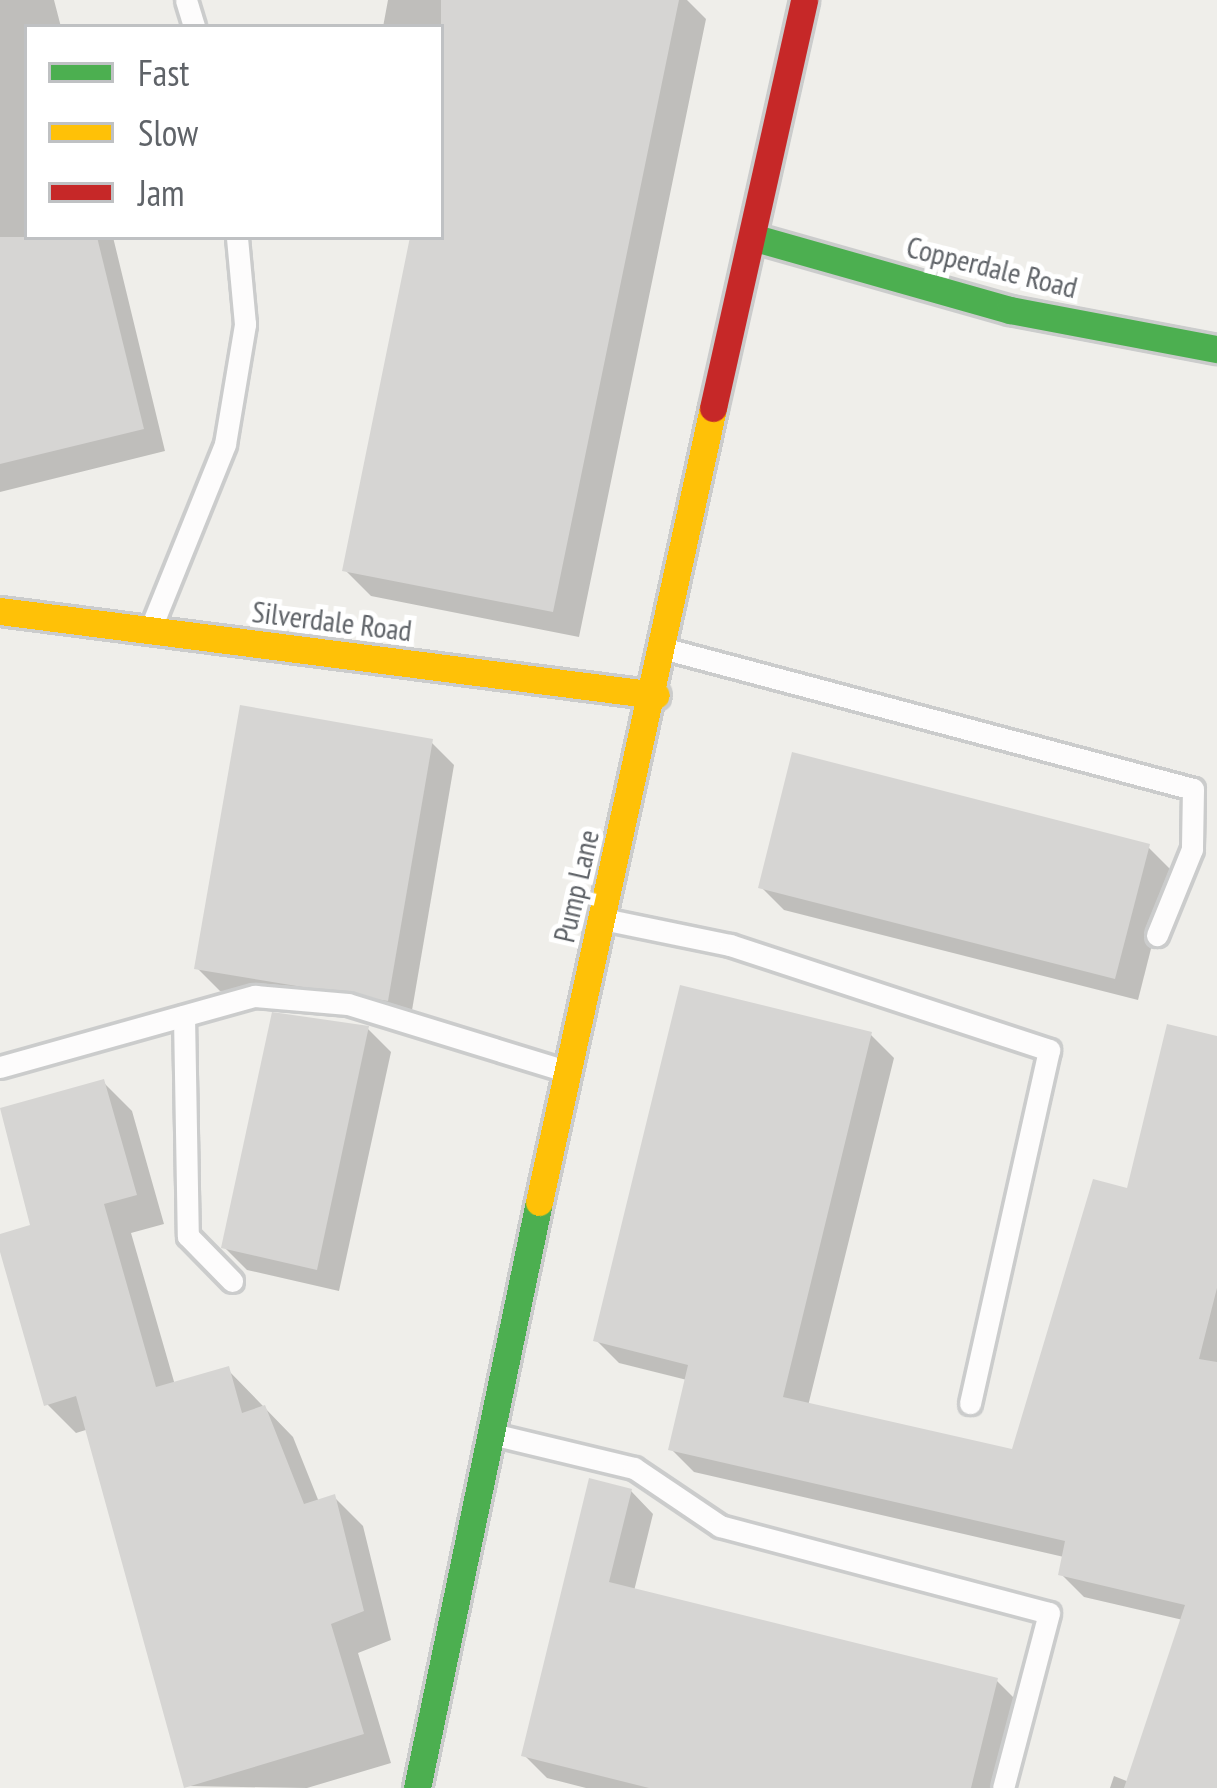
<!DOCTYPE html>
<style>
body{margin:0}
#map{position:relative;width:1217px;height:1788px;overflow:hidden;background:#efeeea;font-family:"PT Sans Narrow",sans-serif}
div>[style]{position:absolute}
.shadow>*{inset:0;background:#0003}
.building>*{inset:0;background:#d6d5d3}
.roads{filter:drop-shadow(3px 0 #cbcccc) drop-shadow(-3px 0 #cbcccc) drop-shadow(0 3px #cbcccc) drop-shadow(0 -3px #cbcccc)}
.lane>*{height:21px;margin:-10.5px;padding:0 10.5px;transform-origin:10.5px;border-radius:10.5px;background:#fdfcfc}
.fast>*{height:27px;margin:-13.5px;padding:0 13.5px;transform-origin:13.5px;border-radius:13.5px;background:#4caf50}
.slow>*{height:27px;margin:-13.5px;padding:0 13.5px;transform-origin:13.5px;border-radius:13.5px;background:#ffc107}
.jam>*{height:27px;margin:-13.5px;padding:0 13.5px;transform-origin:13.5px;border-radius:13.5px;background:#c62828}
span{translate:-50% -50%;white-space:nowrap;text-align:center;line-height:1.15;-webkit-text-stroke:10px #fff;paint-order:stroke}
.street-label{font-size:30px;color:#5f6368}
.legend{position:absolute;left:24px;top:24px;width:420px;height:216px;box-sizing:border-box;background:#fff;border:3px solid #bfc1c3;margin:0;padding:15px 21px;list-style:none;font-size:36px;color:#5f6368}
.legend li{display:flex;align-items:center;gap:24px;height:60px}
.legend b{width:60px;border:3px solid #bfc1c3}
</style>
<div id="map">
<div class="shadow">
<i style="clip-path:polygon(0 0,54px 0,61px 27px,27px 27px,27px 237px,113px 237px,165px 451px,0 492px)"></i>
<i style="clip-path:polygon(388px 0,687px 0,706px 19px,579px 637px,371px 596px,345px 570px,413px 237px,441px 237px,441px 27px,383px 27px)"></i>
<i style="clip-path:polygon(431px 742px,454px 765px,410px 1022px,220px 991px,197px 968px)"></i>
<i style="clip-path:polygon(1148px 847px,1171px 870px,1138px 1000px,784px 910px,761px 887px)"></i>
<i style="clip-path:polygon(368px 1029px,391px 1052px,339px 1291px,247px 1270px,224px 1247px)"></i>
<i style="clip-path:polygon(871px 1035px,894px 1058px,808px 1406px,1014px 1453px,1129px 1192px,1217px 1039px,1217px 1788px,1110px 1788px,1114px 1776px,1129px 1782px,1183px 1620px,1084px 1597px,1061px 1574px,1064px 1557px,694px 1472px,671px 1449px,687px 1380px,619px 1363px,596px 1340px)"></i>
<i style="clip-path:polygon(103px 1082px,132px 1111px,164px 1224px,131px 1233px,175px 1385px,228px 1370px,293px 1437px,319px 1502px,335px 1498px,363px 1526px,391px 1640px,358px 1653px,391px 1763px,307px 1788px,187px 1786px,89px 1429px,76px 1433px,47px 1404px,0 1241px,34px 1227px)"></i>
<i style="clip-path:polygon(631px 1491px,653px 1514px,634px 1591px,996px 1680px,1019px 1703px,998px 1788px,586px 1788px,547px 1778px,524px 1755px)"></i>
</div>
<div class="building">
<i style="clip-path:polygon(441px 0,679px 0,553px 612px,342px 571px,410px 237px,441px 237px)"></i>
<i style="clip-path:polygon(0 237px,97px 237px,144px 429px,0 464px)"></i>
<i style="clip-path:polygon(240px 705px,433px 739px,388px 1001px,194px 969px)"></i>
<i style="clip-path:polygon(792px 752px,1150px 844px,1115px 979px,758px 888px)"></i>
<i style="clip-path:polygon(680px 985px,872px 1032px,783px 1397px,1012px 1449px,1093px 1179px,1127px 1188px,1167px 1024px,1217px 1036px,1217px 1288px,1199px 1359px,1217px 1362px,1217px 1788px,1124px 1788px,1185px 1605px,1058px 1575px,1065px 1541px,668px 1450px,688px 1365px,593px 1341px)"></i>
<i style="clip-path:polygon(272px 1012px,369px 1026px,317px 1270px,221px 1248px)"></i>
<i style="clip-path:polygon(104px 1079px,137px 1195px,104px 1204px,156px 1387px,229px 1366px,242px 1413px,265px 1405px,304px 1504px,335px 1494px,364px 1611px,331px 1624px,364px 1734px,184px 1788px,76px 1396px,44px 1406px,0 1252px,0 1234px,30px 1225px,0 1108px)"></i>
<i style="clip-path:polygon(589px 1478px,632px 1489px,609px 1582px,998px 1678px,971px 1788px,649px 1788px,521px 1756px)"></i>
</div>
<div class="roads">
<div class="lane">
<i style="left:186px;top:0;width:28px;rotate:73deg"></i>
<i style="left:152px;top:625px;width:195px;rotate:-68deg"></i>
<i style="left:225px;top:444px;width:122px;rotate:-80.5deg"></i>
<i style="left:245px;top:324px;width:87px;rotate:-95.3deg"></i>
<i style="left:666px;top:649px;width:545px;rotate:14.88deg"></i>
<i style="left:1193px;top:789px;width:60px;rotate:91deg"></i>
<i style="left:1192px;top:849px;width:93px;rotate:112.1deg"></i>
<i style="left:603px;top:919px;width:130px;rotate:11.6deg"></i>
<i style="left:730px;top:945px;width:336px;rotate:18.2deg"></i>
<i style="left:1049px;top:1050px;width:362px;rotate:102.6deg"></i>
<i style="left:184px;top:1016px;width:220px;rotate:89deg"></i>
<i style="left:188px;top:1236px;width:63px;rotate:45.6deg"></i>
<i style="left:0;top:1067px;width:265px;rotate:-15.6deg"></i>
<i style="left:255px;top:996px;width:93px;rotate:4.9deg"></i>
<i style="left:348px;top:1004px;width:228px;rotate:17.1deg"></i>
<i style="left:492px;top:1434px;width:146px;rotate:13.5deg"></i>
<i style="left:634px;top:1468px;width:104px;rotate:34deg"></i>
<i style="left:720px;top:1526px;width:340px;rotate:14.8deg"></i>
<i style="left:1049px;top:1613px;width:181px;rotate:104.7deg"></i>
</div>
<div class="fast">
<i style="left:755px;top:238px;width:265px;rotate:15.8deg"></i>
<i style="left:1010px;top:310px;width:211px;rotate:10.7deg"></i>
<i style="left:417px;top:1788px;width:599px;rotate:-78.24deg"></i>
</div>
<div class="slow">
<i style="left:0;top:611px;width:661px;rotate:7.3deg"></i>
<i style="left:539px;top:1202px;width:813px;rotate:-77.64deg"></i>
</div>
<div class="jam">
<i style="left:713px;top:408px;width:418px;rotate:-77.4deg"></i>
</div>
</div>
<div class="street-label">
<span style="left:992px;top:267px;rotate:14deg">Copperdale Road</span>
<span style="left:332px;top:621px;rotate:7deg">Silverdale Road</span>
<span style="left:576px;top:886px;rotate:-77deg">Pump Lane</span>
</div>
<ul class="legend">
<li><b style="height:15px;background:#4caf50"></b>Fast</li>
<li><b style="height:15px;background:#ffc107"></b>Slow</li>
<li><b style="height:15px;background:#c62828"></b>Jam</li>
</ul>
</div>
